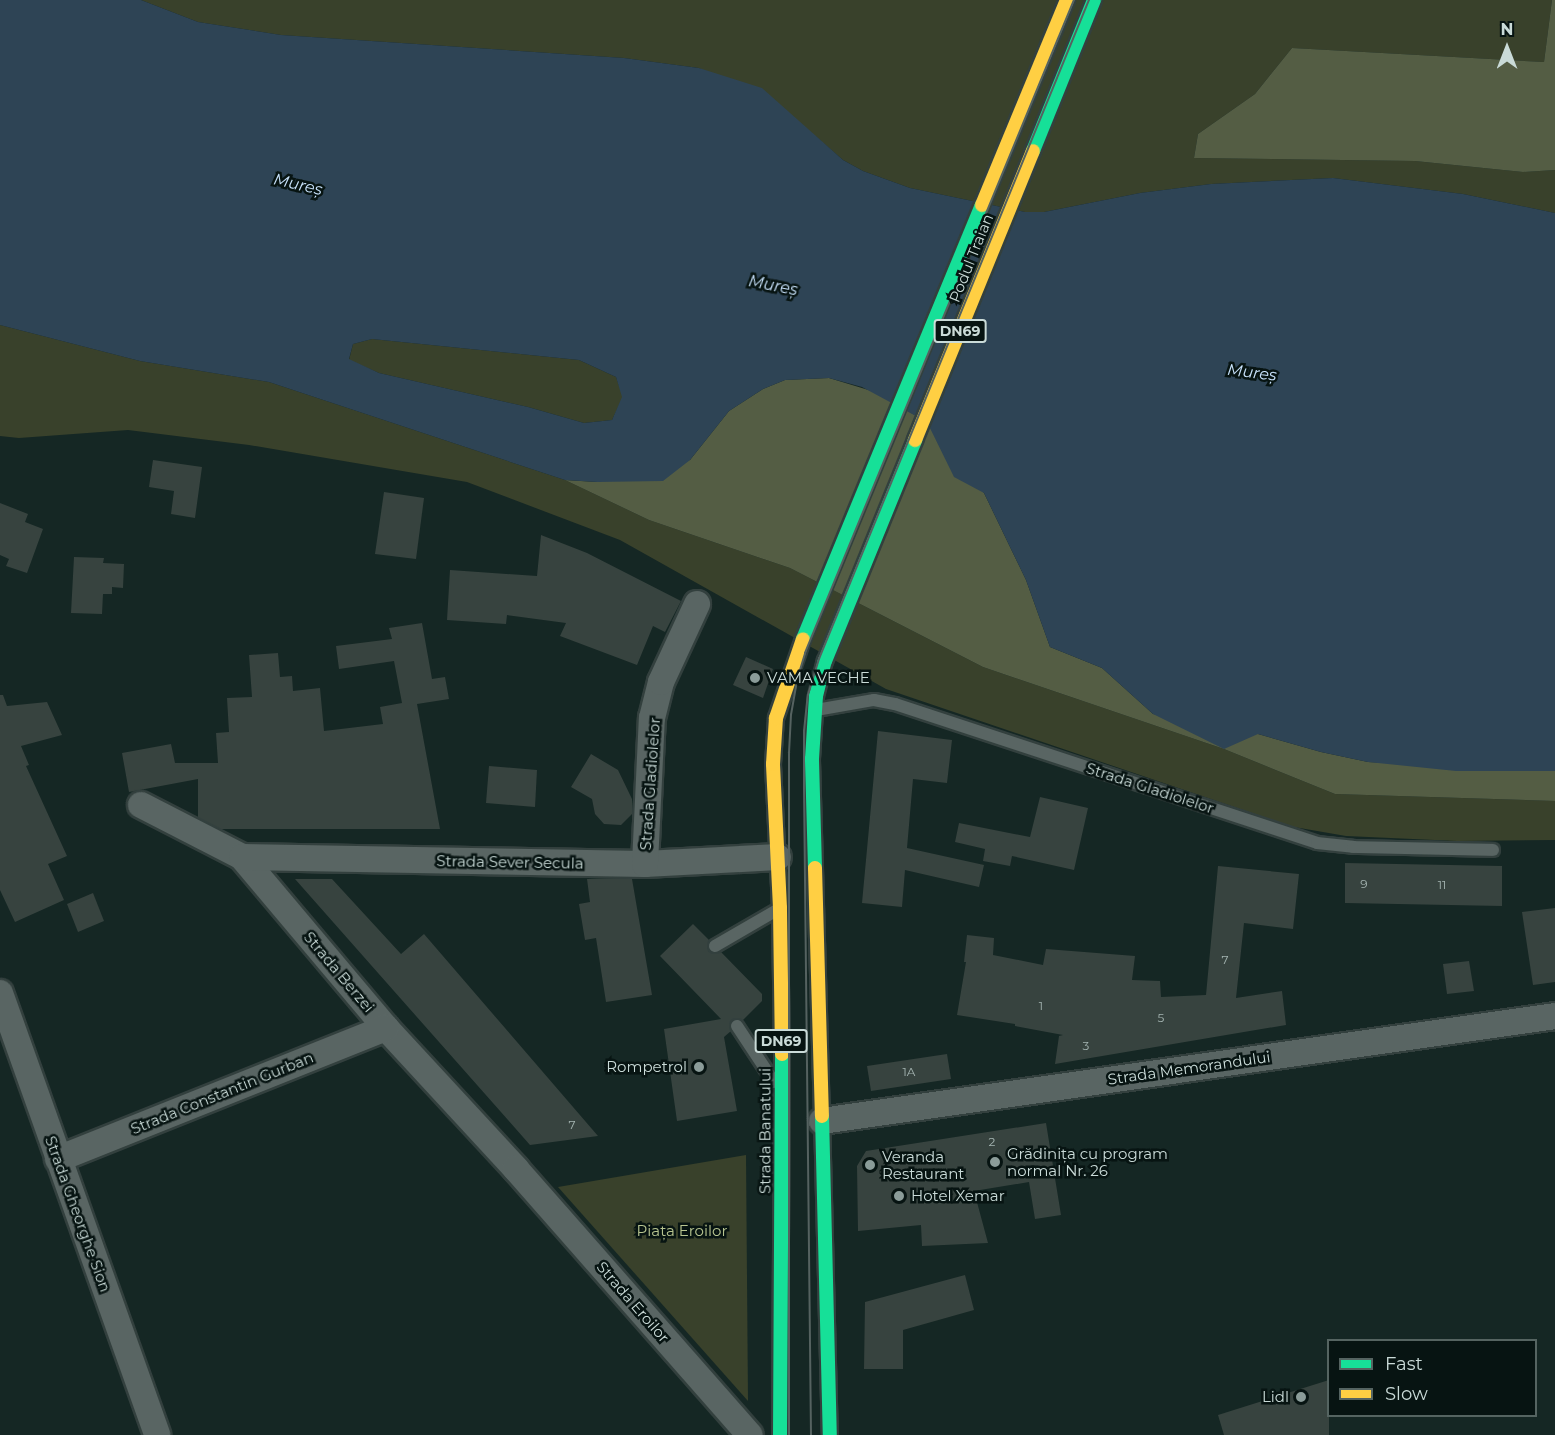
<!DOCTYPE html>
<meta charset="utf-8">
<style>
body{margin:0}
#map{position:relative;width:1555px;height:1435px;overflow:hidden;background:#152724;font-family:Montserrat,sans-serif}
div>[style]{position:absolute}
.green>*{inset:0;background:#39412b}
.forest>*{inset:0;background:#545d44}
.water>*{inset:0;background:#2e4455}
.building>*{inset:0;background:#37433f}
.roads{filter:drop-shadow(2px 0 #33403e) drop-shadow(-2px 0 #33403e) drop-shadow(0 2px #33403e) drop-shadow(0 -2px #33403e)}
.lane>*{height:12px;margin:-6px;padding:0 6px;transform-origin:6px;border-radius:6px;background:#596563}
.street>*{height:26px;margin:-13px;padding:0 13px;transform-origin:13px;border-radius:13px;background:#596563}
.fast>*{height:14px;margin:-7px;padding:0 7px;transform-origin:7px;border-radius:7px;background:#16e098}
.slow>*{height:14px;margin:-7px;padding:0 7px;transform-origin:7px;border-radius:7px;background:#ffcf43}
.tram>*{height:1.5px;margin:-0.75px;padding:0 0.75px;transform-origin:0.75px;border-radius:0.75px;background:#556260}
.dots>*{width:16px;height:16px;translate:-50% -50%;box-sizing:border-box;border:3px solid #071412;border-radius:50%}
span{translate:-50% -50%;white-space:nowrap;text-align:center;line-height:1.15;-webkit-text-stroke:5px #071412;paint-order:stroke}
.number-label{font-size:12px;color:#a5b5b2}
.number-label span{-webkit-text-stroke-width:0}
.shield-label span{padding:2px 4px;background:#071412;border:2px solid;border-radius:4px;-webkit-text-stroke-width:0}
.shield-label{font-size:14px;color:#cadbd8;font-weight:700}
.street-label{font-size:15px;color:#cadbd8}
.poi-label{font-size:15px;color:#cadbd8}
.left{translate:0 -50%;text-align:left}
.right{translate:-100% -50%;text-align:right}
.park-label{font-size:15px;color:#b8c590}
.water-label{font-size:16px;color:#cae4fd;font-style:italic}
.legend{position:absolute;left:1327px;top:1339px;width:210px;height:78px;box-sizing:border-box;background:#071412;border:2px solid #556461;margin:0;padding:8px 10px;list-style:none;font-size:18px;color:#cadbd8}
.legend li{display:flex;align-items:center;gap:12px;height:30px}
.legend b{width:30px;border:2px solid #556461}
.north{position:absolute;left:1477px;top:18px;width:60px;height:60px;-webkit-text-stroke:4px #071412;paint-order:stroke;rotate:0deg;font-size:16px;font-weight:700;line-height:24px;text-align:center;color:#cadbd8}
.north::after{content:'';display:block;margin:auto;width:21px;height:27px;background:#cadbd8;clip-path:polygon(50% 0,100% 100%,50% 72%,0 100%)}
</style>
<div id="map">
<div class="green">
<i style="clip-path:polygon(141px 0,1552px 0,1544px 62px,1292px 48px,1255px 94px,1198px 134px,1194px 158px,1415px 161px,1523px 172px,1555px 170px,1555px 213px,1463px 194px,1333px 178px,1211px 184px,1140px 193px,1044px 212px,1025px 212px,910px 188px,863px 171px,843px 160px,814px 135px,699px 68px,624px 58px,281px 35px,198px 22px)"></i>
<i style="clip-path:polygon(0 325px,140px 361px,269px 382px,565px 480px,649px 520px,790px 568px,983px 667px,1224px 749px,1335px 794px,1555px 801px,1555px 840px,1457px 841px,1346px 836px,1294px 827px,1258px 815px,886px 689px,620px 540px,467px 482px,249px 445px,128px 430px,19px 438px,0 436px)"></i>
<i style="clip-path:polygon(372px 339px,579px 360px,616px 377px,623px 397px,612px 420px,584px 423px,528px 407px,379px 373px,349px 360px,353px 344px)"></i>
<i style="clip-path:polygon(746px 1155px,748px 1401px,558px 1187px)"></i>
</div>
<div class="forest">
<i style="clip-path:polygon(1552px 0,1555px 0,1555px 170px,1523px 172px,1415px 161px,1194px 158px,1198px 134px,1255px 94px,1292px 48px,1544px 62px)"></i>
<i style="clip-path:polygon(829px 378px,875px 392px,927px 422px,984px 493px,1026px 580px,1050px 647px,1102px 668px,1153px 714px,1258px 734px,1321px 752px,1368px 762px,1555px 771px,1555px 801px,1335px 794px,1224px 749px,983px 667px,790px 568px,649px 520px,565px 480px,597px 482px,690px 460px,729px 411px,763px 389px,785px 380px)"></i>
</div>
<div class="water">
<i style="clip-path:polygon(evenodd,0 0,141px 0,198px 22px,281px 35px,624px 58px,699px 68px,762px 88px,843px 160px,863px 171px,910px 188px,1025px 212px,1044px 212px,1140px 193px,1211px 184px,1333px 178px,1463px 194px,1555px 213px,1555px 771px,1456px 771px,1368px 762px,1321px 752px,1258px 734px,1224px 749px,1153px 714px,1102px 668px,1050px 647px,1026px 580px,984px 493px,954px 477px,927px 422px,862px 387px,829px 378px,785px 380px,763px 389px,729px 411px,690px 460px,663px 481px,597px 482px,565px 480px,269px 382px,140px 361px,0 325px,0 0,372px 339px,579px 360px,616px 377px,622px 397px,612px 420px,584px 423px,528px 407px,379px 373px,349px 359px,353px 344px,372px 339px)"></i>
</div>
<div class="building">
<i style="clip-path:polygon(153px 460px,202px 467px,195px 518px,171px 514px,174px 491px,149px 487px)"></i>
<i style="clip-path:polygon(384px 492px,424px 498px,416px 559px,375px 554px)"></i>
<i style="clip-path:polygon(0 503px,28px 514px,25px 522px,43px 529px,27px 573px,6px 566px,9px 559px,0 555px)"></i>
<i style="clip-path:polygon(541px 535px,587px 553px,681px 601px,665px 632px,653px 626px,637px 665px,560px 636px,566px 623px,507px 615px,506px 624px,447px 620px,450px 570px,537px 576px)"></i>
<i style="clip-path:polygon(74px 557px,104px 558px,103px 563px,124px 564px,123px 588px,112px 587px,112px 594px,103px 594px,102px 614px,71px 613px)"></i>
<i style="clip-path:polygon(422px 623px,432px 679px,445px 677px,449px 699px,417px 704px,440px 829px,220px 829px,198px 818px,198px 779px,129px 792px,122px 753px,171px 744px,175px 763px,218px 763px,216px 733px,229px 732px,227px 698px,252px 697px,249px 655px,278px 653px,280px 677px,292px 676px,293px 691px,320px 688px,324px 731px,383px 724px,380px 707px,402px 703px,394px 661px,339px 669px,336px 646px,392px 639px,389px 628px)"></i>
<i style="clip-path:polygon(746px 657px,773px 669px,763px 698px,733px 685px)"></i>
<i style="clip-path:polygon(0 695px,3px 695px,7px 706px,47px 702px,62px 735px,21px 746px,29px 765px,26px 766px,67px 856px,48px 864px,64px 900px,15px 922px,0 890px)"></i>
<i style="clip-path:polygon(878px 731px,952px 740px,947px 783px,913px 779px,907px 848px,984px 865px,979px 887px,905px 870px,902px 907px,862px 903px)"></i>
<i style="clip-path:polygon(591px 754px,618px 770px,632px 799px,632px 814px,621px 825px,604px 824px,595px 814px,592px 799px,571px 787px)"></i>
<i style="clip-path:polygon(489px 766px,537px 770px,535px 807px,486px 803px)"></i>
<i style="clip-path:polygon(1040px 797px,1088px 808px,1074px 870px,1012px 856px,1010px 866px,983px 861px,985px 849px,955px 842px,959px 823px,1030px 837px)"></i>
<i style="clip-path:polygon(1345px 863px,1502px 866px,1502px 906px,1345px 903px)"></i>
<i style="clip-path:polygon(1218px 866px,1299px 874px,1293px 929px,1244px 923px,1236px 998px,1282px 991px,1286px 1025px,1055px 1064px,1059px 1036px,1063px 1035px,1015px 1026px,1015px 1024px,957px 1015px,966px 962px,964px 962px,967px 935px,994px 938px,993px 955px,1043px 965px,1046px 949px,1135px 956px,1132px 980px,1160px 981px,1161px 997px,1206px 995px)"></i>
<i style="clip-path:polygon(295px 879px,332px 879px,401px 954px,424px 934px,598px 1136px,530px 1145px)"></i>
<i style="clip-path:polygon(587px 879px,632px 879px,652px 995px,606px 1002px,596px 938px,585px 940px,579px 904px,590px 902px)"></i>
<i style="clip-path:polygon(93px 893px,104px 921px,78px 932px,67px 904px)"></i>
<i style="clip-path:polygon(1555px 908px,1555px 982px,1533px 985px,1522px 912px)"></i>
<i style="clip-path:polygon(693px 924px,709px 940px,708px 951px,714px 954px,721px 952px,762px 994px,762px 1001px,743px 1020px,732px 1020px,729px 1026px,731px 1031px,724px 1037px,737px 1111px,677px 1121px,664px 1029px,721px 1019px,660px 956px)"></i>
<i style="clip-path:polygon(1469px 961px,1474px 991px,1447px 994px,1443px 964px)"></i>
<i style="clip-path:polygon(947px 1054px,951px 1079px,871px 1091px,867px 1066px)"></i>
<i style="clip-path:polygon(1046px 1123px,1061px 1215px,1035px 1219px,1029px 1182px,974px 1191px,988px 1243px,922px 1246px,921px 1225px,858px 1231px,857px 1166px,866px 1151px)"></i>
<i style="clip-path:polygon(965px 1275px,974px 1310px,903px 1330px,903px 1369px,864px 1369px,865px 1302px)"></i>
<i style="clip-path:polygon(1329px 1380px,1329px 1435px,1224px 1435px,1218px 1415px)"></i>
</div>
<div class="roads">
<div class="lane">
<i style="left:816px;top:710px;width:59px;rotate:-9.8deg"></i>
<i style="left:874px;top:700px;width:21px;rotate:11deg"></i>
<i style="left:895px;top:704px;width:444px;rotate:18.2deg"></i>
<i style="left:1317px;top:843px;width:36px;rotate:6deg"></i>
<i style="left:1353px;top:847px;width:140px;rotate:1.2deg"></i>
<i style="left:715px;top:946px;width:72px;rotate:-30.1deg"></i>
<i style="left:737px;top:1026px;width:67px;rotate:56.5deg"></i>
</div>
<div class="street">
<i style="left:141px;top:805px;width:114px;rotate:27.2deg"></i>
<i style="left:242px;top:857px;width:224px;rotate:49.9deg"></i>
<i style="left:386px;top:1028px;width:192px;rotate:47.3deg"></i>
<i style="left:516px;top:1169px;width:354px;rotate:48.7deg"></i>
<i style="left:242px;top:857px;width:403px;rotate:1deg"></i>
<i style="left:645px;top:864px;width:133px;rotate:-3deg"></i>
<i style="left:645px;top:864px;width:146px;rotate:-87.3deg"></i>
<i style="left:652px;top:718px;width:37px;rotate:-76deg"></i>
<i style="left:661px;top:682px;width:86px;rotate:-65.2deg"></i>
<i style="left:0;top:993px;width:469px;rotate:70.4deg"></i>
<i style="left:822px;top:1121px;width:740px;rotate:-8.15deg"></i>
<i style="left:58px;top:1159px;width:353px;rotate:-21.8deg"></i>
</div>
<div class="fast">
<i style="left:1033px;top:151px;width:163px;rotate:-68deg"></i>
<i style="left:803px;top:639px;width:469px;rotate:-67.6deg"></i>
<i style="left:815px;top:868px;width:109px;rotate:-91.6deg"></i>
<i style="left:812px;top:759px;width:63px;rotate:-86.4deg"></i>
<i style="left:816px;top:696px;width:36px;rotate:-76deg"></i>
<i style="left:825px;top:661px;width:239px;rotate:-67.8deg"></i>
<i style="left:822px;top:1116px;width:319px;rotate:88.6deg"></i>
<i style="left:780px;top:1435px;width:381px;rotate:-89.7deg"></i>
</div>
<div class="slow">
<i style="left:982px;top:205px;width:222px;rotate:-67.5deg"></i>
<i style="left:915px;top:440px;width:312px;rotate:-67.8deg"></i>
<i style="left:815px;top:868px;width:248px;rotate:88.4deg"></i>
<i style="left:782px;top:1054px;width:146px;rotate:-90.8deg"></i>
<i style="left:780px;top:908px;width:144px;rotate:-92.8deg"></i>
<i style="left:773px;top:764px;width:46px;rotate:-86.3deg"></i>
<i style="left:776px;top:718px;width:83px;rotate:-71.1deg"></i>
</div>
</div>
<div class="tram">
<i style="left:789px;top:1435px;width:682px;rotate:-90deg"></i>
<i style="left:789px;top:753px;width:38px;rotate:-87deg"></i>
<i style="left:791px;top:715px;width:36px;rotate:-80deg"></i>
<i style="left:797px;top:680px;width:28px;rotate:-73deg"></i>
<i style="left:805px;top:653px;width:706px;rotate:-67.61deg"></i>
<i style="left:811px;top:1435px;width:645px;rotate:-90.62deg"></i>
<i style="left:804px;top:790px;width:59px;rotate:-90deg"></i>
<i style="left:804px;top:731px;width:36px;rotate:-84deg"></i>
<i style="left:808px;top:695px;width:38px;rotate:-73deg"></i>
<i style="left:819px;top:659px;width:712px;rotate:-67.72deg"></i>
</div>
<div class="dots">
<i style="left:755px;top:678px;background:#8b9c99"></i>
<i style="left:699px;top:1067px;background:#8b9c99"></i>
<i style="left:995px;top:1162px;background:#8b9c99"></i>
<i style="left:870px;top:1165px;background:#8b9c99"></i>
<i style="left:899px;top:1196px;background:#8b9c99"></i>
<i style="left:1301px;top:1397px;background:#8b9c99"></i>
</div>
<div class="number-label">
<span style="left:1364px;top:884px">9</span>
<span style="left:1442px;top:885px">11</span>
<span style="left:1225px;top:960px">7</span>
<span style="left:1041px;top:1006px">1</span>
<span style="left:1161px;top:1018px">5</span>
<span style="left:1086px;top:1046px">3</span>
<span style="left:909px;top:1072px">1A</span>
<span style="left:572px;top:1125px">7</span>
<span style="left:992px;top:1142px">2</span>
</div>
<div class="shield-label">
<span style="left:960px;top:331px">DN69</span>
<span style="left:781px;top:1041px">DN69</span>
</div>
<div class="street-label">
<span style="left:971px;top:258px;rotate:-68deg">Podul Traian</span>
<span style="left:650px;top:784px;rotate:-86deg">Strada Gladiolelor</span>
<span style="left:1150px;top:788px;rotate:18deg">Strada Gladiolelor</span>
<span style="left:510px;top:862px;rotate:1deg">Strada Sever Secula</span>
<span style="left:339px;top:972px;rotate:50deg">Strada Berzei</span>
<span style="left:1189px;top:1068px;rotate:-8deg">Strada Memorandului</span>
<span style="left:222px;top:1093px;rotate:-22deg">Strada Constantin Gurban</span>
<span style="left:765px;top:1131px;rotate:-90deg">Strada Banatului</span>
<span style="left:78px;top:1214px;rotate:70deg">Strada Gheorghe Sion</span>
<span style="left:633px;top:1302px;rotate:49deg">Strada Eroilor</span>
</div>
<div class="poi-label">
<span class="left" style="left:767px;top:678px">VAMA VECHE</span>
<span class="right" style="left:687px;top:1067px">Rompetrol</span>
<span class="left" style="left:1007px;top:1162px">Grădinița cu program<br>normal Nr. 26</span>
<span class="left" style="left:882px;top:1165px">Veranda<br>Restaurant</span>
<span class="left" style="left:911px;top:1196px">Hotel Xemar</span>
<span class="right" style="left:1289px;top:1397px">Lidl</span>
</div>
<div class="park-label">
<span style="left:682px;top:1231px">Piața Eroilor</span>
</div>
<div class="water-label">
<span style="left:298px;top:185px;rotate:13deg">Mureș</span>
<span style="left:773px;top:286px;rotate:11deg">Mureș</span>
<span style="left:1252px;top:373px;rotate:7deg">Mureș</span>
</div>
<ul class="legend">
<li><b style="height:8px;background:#16e098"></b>Fast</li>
<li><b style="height:8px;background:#ffcf43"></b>Slow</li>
</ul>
<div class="north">N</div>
</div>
